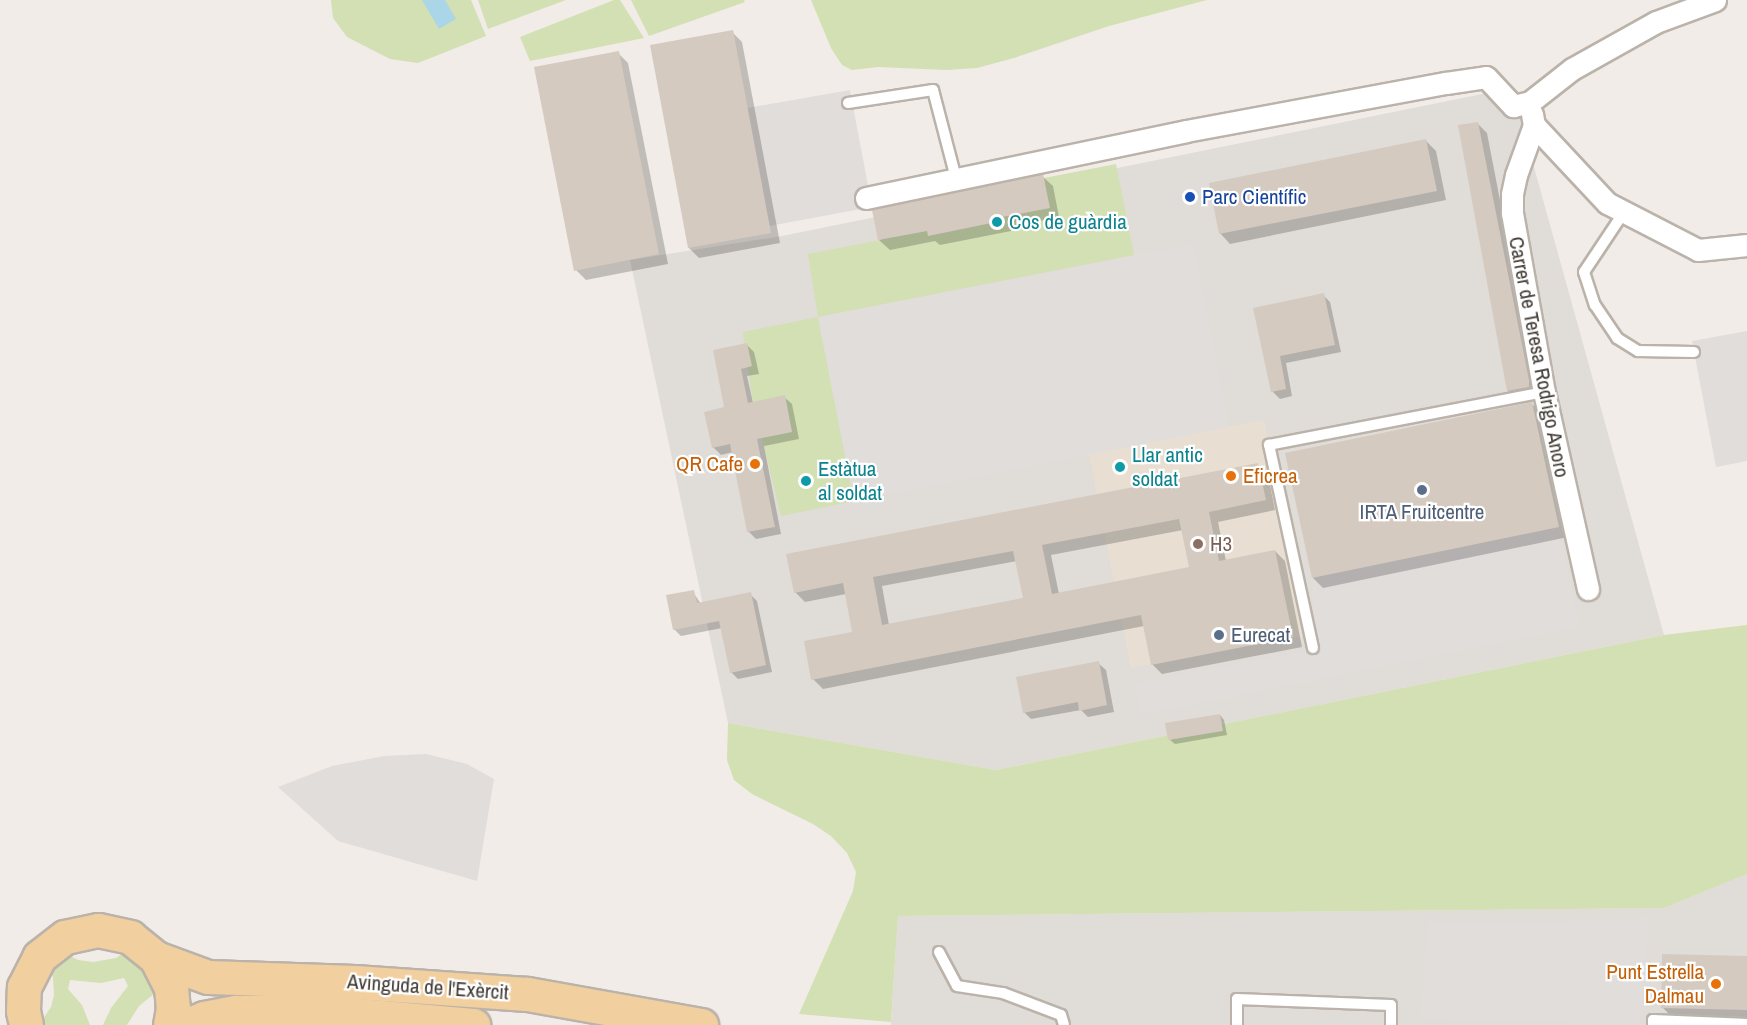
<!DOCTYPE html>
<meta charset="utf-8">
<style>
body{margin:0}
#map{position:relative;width:1747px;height:1025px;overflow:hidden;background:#f1ece7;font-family:"Archivo Narrow",sans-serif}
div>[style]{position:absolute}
.industrial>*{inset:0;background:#e0dcd8}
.education>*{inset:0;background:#e8dfd2}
.green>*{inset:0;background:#d2e0b4}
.parking>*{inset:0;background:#e0dddb}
.water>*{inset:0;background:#aad6e7}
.shadow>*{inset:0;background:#0003}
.building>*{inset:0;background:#d4cac0}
.roads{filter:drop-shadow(2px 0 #bbb3aa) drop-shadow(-2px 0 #bbb3aa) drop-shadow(0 2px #bbb3aa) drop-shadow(0 -2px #bbb3aa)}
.service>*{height:10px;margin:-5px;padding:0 5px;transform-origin:5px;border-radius:5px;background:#fff}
.minor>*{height:21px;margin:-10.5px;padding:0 10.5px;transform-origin:10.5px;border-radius:10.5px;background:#fff}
.primary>*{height:33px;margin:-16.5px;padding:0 16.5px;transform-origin:16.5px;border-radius:16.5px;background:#f2cf9f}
.dots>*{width:16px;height:16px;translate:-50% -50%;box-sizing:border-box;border:3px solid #fff;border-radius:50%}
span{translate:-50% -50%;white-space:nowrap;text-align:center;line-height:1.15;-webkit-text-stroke:4.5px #fff;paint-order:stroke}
.transit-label{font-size:21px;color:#164399}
.left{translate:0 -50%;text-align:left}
.culture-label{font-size:21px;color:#0d838f}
.street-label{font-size:21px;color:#433c36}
.food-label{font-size:21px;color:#c56008}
.right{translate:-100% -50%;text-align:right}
.service-label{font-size:21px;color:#4e5e75}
.education-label{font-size:21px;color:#785e54}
</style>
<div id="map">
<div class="industrial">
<i style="clip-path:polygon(1512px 88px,1664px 635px,996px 770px,728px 723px,630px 260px,782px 236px)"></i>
<i style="clip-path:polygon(1747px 874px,1747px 1025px,891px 1025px,898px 916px,1664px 908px)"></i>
</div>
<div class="education">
<i style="clip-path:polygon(1264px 420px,1307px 635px,1131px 668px,1089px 454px)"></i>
</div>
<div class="green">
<i style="clip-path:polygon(331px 0,471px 0,486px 36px,418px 63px,390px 59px,347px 37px,333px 18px)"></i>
<i style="clip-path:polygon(478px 0,566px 0,488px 29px)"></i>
<i style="clip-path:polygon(614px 0,620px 0,644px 38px,530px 61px,520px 37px)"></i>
<i style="clip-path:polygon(631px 0,744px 0,745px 2px,649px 36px)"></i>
<i style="clip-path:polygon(811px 0,1207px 0,1109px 26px,1014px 58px,977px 68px,947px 70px,878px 67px,852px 70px,842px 65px,831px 48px)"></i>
<i style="clip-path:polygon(1116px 164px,1134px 255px,818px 317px,854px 501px,781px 516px,752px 397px,743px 332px,818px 317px,808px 254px,927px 231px,929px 236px,997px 222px,1001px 221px,1002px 217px,1049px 208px,1044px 178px)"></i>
<i style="clip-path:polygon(1747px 625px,1747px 874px,1664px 908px,898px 916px,891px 1022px,799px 1014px,853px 891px,856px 872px,847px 853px,831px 836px,813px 824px,752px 794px,734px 780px,727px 760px,728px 723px,996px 770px,1664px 635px)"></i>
<i style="clip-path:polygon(128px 950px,160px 989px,139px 1006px,127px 1025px,103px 1025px,111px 1008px,128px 986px,124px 978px,101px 983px,70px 980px,68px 989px,82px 1005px,90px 1025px,43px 1025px,41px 1022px,51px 1007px,54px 995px,53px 977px,48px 967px,62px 952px,78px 960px,93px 962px,116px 958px)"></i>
</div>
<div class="parking">
<i style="clip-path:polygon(850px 90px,872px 207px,769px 226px,747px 108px)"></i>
<i style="clip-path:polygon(1193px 244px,1229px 427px,854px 501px,818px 317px)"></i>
<i style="clip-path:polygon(1747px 331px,1747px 461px,1716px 467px,1692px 341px)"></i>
<i style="clip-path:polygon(1559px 527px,1579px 627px,1142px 715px,1133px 683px,1316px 649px,1312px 578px)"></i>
<i style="clip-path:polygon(426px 754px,467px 764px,494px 779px,477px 881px,338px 841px,278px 787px,332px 766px,384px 756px)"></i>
<i style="clip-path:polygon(1649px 918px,1640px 1025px,1420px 1019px,1428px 923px,1530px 923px)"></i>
</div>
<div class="water">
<i style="clip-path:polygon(422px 0,445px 0,456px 19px,439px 29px)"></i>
</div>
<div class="shadow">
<i style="clip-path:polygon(732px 32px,742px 42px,780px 243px,699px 258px,689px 248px)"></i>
<i style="clip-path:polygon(618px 53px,628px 63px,668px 264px,586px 280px,576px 270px)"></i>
<i style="clip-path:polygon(1477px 123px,1487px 133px,1538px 397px,1518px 401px,1508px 391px,1460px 126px)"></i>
<i style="clip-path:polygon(1426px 141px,1436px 151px,1446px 200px,1230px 244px,1220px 233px)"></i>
<i style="clip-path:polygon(1042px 176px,1053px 186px,1059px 217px,1011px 227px,1011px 231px,940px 245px,935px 241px,890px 250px,879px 240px)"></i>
<i style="clip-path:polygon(1323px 295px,1330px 302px,1341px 352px,1286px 363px,1292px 396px,1280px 399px,1272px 391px,1255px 309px)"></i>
<i style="clip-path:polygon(747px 345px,754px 352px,759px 374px,747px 376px,753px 403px,784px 397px,792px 404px,799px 439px,764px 446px,781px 534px,756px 539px,748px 531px,733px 452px,721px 455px,713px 447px)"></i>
<i style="clip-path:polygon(1532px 404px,1542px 414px,1568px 537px,1323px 588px,1313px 578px)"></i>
<i style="clip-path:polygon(evenodd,1258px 465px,1268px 475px,1275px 510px,1218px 522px,1226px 561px,1275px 551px,1285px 561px,1302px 647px,1162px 674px,1152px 664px,1144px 626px,823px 689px,813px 679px,854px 633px,846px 594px,805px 602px,795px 592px,1258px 465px,1183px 530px,1190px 568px,1059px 594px,1051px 555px,1183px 530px,1258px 465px,1017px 561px,1024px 600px,889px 625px,882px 586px,1017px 561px)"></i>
<i style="clip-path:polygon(693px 592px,701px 604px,750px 594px,757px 601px,772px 672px,738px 679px,731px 672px,722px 628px,681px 636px,674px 629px)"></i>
<i style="clip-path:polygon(1098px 663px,1106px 670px,1114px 712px,1088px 717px,1081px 710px,1031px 719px,1024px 712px)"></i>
<i style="clip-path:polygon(1220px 715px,1224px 720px,1227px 735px,1175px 744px,1170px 740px)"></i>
<i style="clip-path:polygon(1747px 957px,1747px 1019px,1672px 1017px,1662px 1007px)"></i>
</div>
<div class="building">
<i style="clip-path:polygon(733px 30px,771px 233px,688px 248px,650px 45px)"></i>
<i style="clip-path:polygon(619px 51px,659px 254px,574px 271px,534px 67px)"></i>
<i style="clip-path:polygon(1478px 122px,1529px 380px,1529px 387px,1507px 391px,1458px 125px)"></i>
<i style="clip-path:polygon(1426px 139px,1437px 191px,1219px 234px,1209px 183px)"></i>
<i style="clip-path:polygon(1043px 174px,1050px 208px,1002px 217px,1001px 221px,928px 236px,927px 231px,878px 240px,872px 210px)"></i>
<i style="clip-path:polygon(1324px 293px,1335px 345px,1280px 356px,1286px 389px,1271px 392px,1253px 308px)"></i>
<i style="clip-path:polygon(747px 343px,752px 366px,741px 369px,748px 403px,785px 395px,792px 432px,757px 439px,775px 527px,747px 532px,730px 444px,712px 448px,704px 412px,724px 407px,713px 350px)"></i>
<i style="clip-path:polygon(1532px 402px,1559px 527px,1312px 578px,1285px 453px)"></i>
<i style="clip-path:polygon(evenodd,1258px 463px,1266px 500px,1209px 512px,1219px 561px,1275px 550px,1293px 637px,1151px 665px,1141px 615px,811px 680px,804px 641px,852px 632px,843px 583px,794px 593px,786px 554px,1258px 463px,1179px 519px,1189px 567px,1052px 594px,1042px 545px,1179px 519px,1258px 463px,1013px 551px,1023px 598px,882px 625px,873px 577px,1013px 551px)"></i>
<i style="clip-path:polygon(694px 590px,697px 603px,751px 592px,766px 665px,730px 673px,719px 621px,673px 630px,666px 595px)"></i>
<i style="clip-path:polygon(1099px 661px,1107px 705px,1079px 711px,1078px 702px,1023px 713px,1016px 677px)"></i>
<i style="clip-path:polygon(1220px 714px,1223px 731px,1168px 740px,1165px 723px)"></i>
<i style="clip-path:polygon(1662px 954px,1747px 956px,1747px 1010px,1661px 1008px)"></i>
</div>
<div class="roads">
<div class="service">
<i style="left:848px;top:103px;width:86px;rotate:-8.7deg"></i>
<i style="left:933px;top:90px;width:91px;rotate:75.4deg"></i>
<i style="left:1624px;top:212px;width:72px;rotate:123.7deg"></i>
<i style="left:1584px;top:272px;width:35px;rotate:72deg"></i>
<i style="left:1595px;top:305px;width:40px;rotate:56deg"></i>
<i style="left:1617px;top:338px;width:25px;rotate:32deg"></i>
<i style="left:1638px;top:351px;width:56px;rotate:1deg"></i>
<i style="left:1313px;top:648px;width:208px;rotate:-102.2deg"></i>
<i style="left:1269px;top:445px;width:280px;rotate:-10.9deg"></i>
<i style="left:939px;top:952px;width:38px;rotate:62deg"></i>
<i style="left:957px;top:986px;width:47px;rotate:8.7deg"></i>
<i style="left:1003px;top:993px;width:62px;rotate:20.8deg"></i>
<i style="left:1061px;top:1015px;width:10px;rotate:73deg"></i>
<i style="left:1237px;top:1025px;width:26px;rotate:-90deg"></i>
<i style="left:1237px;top:999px;width:154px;rotate:2.2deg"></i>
<i style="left:1391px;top:1005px;width:20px;rotate:90deg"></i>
<i style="left:1653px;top:1025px;width:5px;rotate:-90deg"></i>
<i style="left:1653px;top:1020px;width:94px;rotate:2.4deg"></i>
</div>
<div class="minor">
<i style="left:1532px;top:114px;width:11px;rotate:80deg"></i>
<i style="left:1534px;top:125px;width:107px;rotate:46.9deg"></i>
<i style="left:1607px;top:203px;width:102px;rotate:27.3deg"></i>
<i style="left:1698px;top:250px;width:49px;rotate:-5.8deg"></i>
<i style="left:1534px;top:125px;width:53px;rotate:109.8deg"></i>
<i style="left:1516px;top:175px;width:19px;rotate:102deg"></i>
<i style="left:1512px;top:194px;width:19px;rotate:90deg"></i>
<i style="left:1512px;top:213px;width:182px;rotate:79.9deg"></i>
<i style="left:1544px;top:392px;width:202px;rotate:77.4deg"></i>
<i style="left:866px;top:198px;width:327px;rotate:-11.8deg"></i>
<i style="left:1186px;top:131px;width:264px;rotate:-10.5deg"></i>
<i style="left:1446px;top:83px;width:40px;rotate:-8.5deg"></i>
<i style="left:1486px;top:77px;width:40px;rotate:47deg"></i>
<i style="left:1513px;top:106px;width:17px;rotate:-13deg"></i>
<i style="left:1530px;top:102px;width:53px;rotate:-38.2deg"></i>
<i style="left:1572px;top:69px;width:96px;rotate:-29.2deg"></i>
<i style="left:1656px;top:22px;width:63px;rotate:-20.4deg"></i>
</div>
<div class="primary">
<i style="left:156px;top:958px;width:55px;rotate:20.1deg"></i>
<i style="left:208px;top:977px;width:147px;rotate:1.9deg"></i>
<i style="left:355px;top:982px;width:172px;rotate:4deg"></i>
<i style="left:527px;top:994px;width:177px;rotate:10.1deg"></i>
<i style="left:26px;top:1025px;width:14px;rotate:-102deg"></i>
<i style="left:23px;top:1011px;width:24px;rotate:-88deg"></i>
<i style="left:24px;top:987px;width:34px;rotate:-63deg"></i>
<i style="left:39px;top:957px;width:33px;rotate:-38deg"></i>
<i style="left:65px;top:937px;width:34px;rotate:-12deg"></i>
<i style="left:98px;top:930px;width:33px;rotate:12deg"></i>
<i style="left:130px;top:937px;width:33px;rotate:39deg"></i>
<i style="left:156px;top:958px;width:33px;rotate:63deg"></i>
<i style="left:171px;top:987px;width:21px;rotate:85deg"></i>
<i style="left:173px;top:1008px;width:17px;rotate:100deg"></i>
<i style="left:187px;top:1025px;width:18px;rotate:-22deg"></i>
<i style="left:204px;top:1018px;width:33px;rotate:-11deg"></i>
<i style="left:236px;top:1012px;width:76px;rotate:-0.8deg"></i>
<i style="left:312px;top:1011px;width:162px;rotate:5deg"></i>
</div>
</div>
<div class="dots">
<i style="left:1190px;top:197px;background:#1a4fb4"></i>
<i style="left:997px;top:222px;background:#0f9aa8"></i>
<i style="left:755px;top:464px;background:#e8710a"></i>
<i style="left:1120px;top:467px;background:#0f9aa8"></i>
<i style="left:1231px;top:476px;background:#e8710a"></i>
<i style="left:806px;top:481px;background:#0f9aa8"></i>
<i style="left:1422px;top:490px;background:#5c6f8a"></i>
<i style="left:1198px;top:544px;background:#8d6e63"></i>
<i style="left:1219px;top:635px;background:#5c6f8a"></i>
<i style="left:1716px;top:984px;background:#e8710a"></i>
</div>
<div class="transit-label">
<span class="left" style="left:1202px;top:197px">Parc Científic</span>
</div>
<div class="culture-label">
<span class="left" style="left:1009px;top:222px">Cos de guàrdia</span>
<span class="left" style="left:1132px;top:467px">Llar antic<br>soldat</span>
<span class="left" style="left:818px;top:481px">Estàtua<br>al soldat</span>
</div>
<div class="street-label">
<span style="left:1539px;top:357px;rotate:79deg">Carrer de Teresa Rodrigo Anoro</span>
<span style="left:428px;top:987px;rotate:4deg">Avinguda de l'Exèrcit</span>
</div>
<div class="food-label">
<span class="right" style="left:743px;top:464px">QR Cafe</span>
<span class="left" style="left:1243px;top:476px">Eficrea</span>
<span class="right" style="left:1704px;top:984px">Punt Estrella<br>Dalmau</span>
</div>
<div class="service-label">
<span style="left:1422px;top:512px">IRTA Fruitcentre</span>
<span class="left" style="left:1231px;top:635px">Eurecat</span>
</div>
<div class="education-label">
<span class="left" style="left:1210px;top:544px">H3</span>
</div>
</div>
